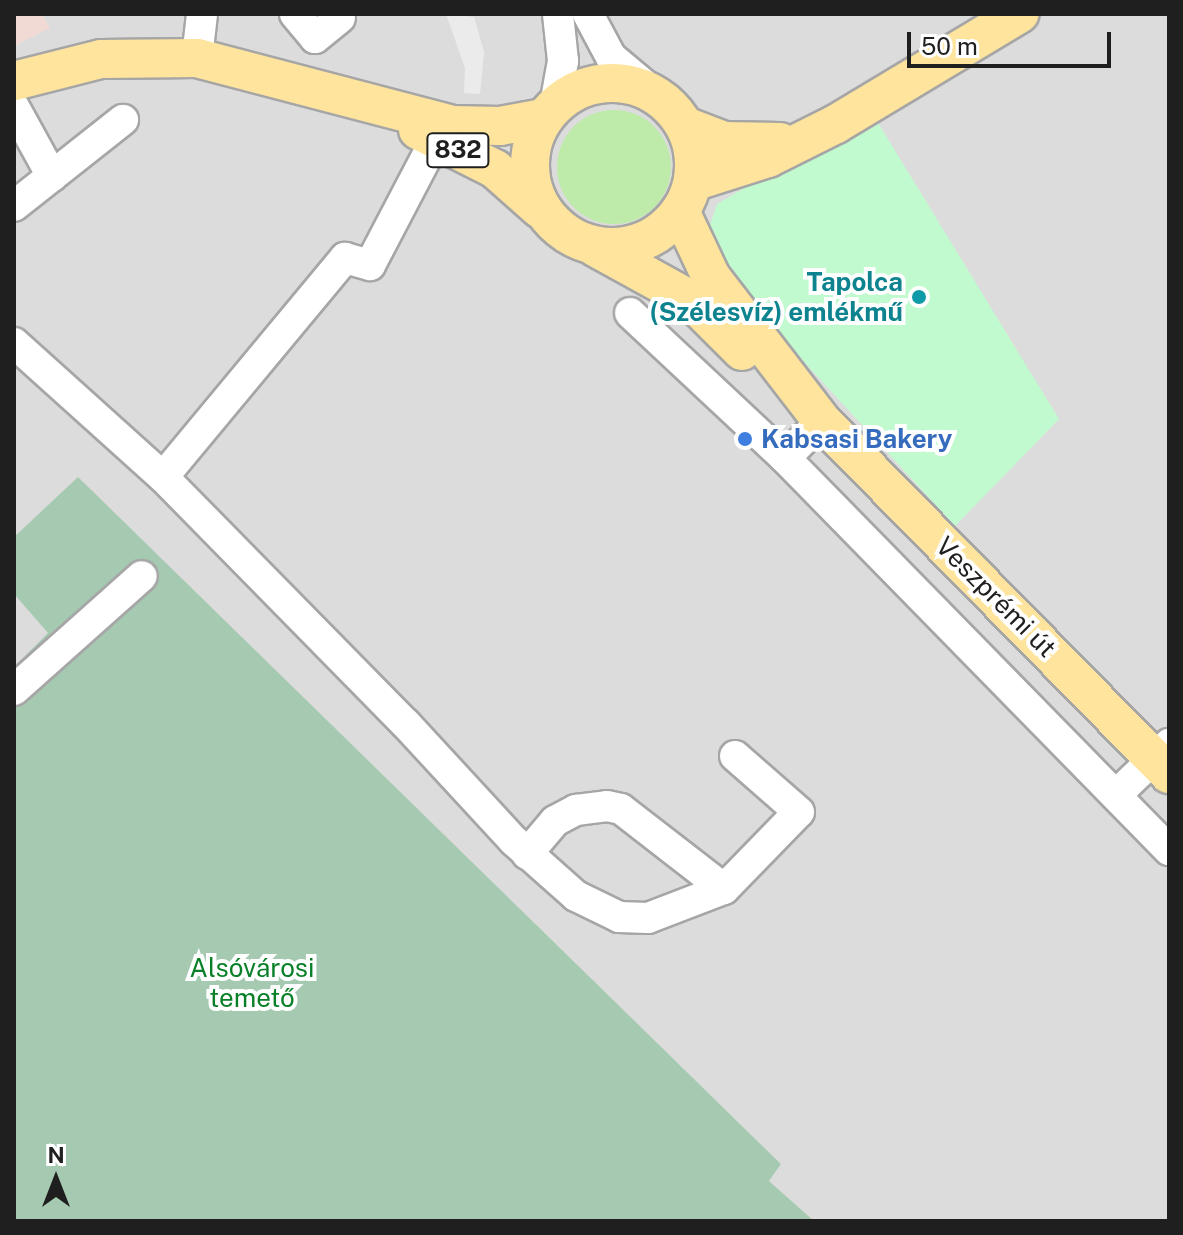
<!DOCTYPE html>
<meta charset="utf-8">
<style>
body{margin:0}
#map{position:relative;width:1183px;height:1235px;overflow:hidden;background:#f0eee4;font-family:"Public Sans",sans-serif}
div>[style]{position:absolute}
.residential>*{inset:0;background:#dddcdc}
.commercial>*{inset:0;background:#f1dad3}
.grass>*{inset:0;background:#beeba9}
.round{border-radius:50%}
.cemetery>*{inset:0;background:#a5c9b1}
.park>*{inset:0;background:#c1facf}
.parking>*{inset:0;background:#ebebeb}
.roads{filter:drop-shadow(2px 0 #a6a6a6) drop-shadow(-2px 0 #a6a6a6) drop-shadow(0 2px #a6a6a6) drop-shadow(0 -2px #a6a6a6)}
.minor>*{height:30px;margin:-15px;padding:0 15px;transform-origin:15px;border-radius:15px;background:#fff}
.major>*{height:38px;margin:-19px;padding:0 19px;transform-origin:19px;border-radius:19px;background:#fee49c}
.major>.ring{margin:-19px;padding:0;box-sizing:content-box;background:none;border:38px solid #fee49c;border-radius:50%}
.dots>*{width:22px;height:22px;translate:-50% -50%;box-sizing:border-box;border:4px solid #fff;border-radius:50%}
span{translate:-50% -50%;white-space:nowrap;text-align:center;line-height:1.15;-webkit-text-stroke:8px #fff;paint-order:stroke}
.shield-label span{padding:2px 6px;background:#fff;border:2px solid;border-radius:6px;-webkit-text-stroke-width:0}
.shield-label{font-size:24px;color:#1f1f1f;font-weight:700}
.culture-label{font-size:26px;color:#0d838f;font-weight:700}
.right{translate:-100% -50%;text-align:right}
.shop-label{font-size:26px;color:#366cbe;font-weight:700}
.left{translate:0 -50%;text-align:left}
.street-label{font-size:26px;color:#1f1f1f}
.park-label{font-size:26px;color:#098028}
.frame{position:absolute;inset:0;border:16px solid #1f1f1f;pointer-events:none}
.north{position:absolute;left:16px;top:1139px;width:80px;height:80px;-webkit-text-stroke:6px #fff;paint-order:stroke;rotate:0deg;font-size:22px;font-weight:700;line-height:32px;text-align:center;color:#1f1f1f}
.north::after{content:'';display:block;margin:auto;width:28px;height:36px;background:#1f1f1f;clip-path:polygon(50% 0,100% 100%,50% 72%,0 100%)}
.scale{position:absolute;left:907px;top:32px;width:204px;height:36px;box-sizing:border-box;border:4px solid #1f1f1f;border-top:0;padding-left:10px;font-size:24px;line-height:28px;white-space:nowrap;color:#1f1f1f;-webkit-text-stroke:6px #fff;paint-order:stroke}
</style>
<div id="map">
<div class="residential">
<i style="clip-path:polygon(14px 14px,1169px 14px,1169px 1221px,814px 1221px,769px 1181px,781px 1164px,78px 478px,14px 537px)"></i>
<i style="clip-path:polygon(14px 594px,49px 633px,14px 667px)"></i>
</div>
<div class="commercial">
<i style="clip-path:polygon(14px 14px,42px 14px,50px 28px,14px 46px)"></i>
</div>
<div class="grass">
<i class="round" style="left:557px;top:110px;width:114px;height:114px"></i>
</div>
<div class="cemetery">
<i style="clip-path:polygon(78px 477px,781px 1164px,769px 1181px,814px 1221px,14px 1221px,14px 667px,48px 633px,14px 594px,14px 537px)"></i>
</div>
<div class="park">
<i style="clip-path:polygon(872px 113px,1059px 419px,955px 526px,770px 325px,726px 271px,709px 228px,717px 204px)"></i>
</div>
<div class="parking">
<i style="clip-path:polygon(446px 14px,474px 17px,484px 52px,480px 94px,464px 93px,465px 68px)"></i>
</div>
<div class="roads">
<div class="minor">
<i style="left:295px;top:14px;width:31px;rotate:50deg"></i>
<i style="left:315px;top:38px;width:32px;rotate:-39deg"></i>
<i style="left:588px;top:14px;width:49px;rotate:61.9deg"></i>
<i style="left:611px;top:57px;width:56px;rotate:39.9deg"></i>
<i style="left:197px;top:58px;width:44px;rotate:-83.5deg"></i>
<i style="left:555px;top:105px;width:45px;rotate:-79.7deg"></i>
<i style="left:563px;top:61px;width:47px;rotate:-96.1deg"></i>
<i style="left:14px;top:107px;width:79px;rotate:61.2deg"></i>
<i style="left:14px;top:206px;width:139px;rotate:-38.3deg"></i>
<i style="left:630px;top:313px;width:212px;rotate:43.1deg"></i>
<i style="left:785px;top:458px;width:549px;rotate:45.59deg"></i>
<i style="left:14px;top:343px;width:200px;rotate:42deg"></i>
<i style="left:163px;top:477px;width:346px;rotate:45.5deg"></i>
<i style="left:406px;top:724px;width:159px;rotate:47.3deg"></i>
<i style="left:514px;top:841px;width:83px;rotate:41.6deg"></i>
<i style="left:576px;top:896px;width:48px;rotate:26deg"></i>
<i style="left:619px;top:917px;width:29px;rotate:2deg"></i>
<i style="left:648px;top:918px;width:81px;rotate:-20.9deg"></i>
<i style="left:724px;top:889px;width:107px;rotate:-45.8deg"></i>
<i style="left:799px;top:812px;width:85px;rotate:-138.8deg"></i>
<i style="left:785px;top:458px;width:52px;rotate:-45deg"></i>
<i style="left:163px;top:477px;width:285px;rotate:-50.3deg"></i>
<i style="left:345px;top:258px;width:26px;rotate:16deg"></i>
<i style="left:370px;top:265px;width:142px;rotate:-62.4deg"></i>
<i style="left:14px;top:690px;width:171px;rotate:-41.7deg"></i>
<i style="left:1116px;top:795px;width:74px;rotate:-43.9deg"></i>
<i style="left:527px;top:854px;width:43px;rotate:-49.7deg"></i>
<i style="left:555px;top:821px;width:24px;rotate:-28deg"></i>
<i style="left:576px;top:810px;width:31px;rotate:-7deg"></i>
<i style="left:607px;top:806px;width:14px;rotate:12deg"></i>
<i style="left:621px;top:809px;width:130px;rotate:37.8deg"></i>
</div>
<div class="major">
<i style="left:14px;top:81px;width:90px;rotate:-14.2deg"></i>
<i style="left:101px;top:59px;width:96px;rotate:-0.6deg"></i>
<i style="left:197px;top:58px;width:264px;rotate:14.7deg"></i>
<i style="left:452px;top:125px;width:48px;rotate:1.2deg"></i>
<i style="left:500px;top:126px;width:44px;rotate:-10.5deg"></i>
<i class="ring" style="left:530px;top:83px;width:126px;height:126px"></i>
<i style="left:685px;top:126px;width:42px;rotate:21deg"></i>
<i style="left:724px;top:141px;width:56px;rotate:1deg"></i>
<i style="left:418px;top:130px;width:86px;rotate:26.9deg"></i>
<i style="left:495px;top:169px;width:60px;rotate:41.6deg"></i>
<i style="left:693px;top:182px;width:79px;rotate:-17.7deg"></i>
<i style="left:768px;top:158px;width:76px;rotate:-26.6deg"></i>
<i style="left:836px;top:124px;width:214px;rotate:-31deg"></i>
<i style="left:680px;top:211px;width:73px;rotate:64.8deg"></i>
<i style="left:711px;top:277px;width:182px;rotate:52.4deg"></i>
<i style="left:822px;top:421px;width:495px;rotate:45.5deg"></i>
<i style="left:595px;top:247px;width:110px;rotate:28.9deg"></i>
<i style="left:691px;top:300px;width:72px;rotate:45deg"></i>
</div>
</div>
<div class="dots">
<i style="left:919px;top:297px;background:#0f9aa8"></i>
<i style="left:745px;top:439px;background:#3f7fe0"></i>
</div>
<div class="shield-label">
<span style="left:458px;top:150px">832</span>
</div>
<div class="culture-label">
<span class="right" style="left:903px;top:297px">Tapolca<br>(Szélesvíz) emlékmű</span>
</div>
<div class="shop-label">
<span class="left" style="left:761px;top:439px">Kabsasi Bakery</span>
</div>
<div class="street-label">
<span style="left:996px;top:597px;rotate:45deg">Veszprémi út</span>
</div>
<div class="park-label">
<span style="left:252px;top:983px">Alsóvárosi<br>temető</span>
</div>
<div class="frame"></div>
<div class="north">N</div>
<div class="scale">50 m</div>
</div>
